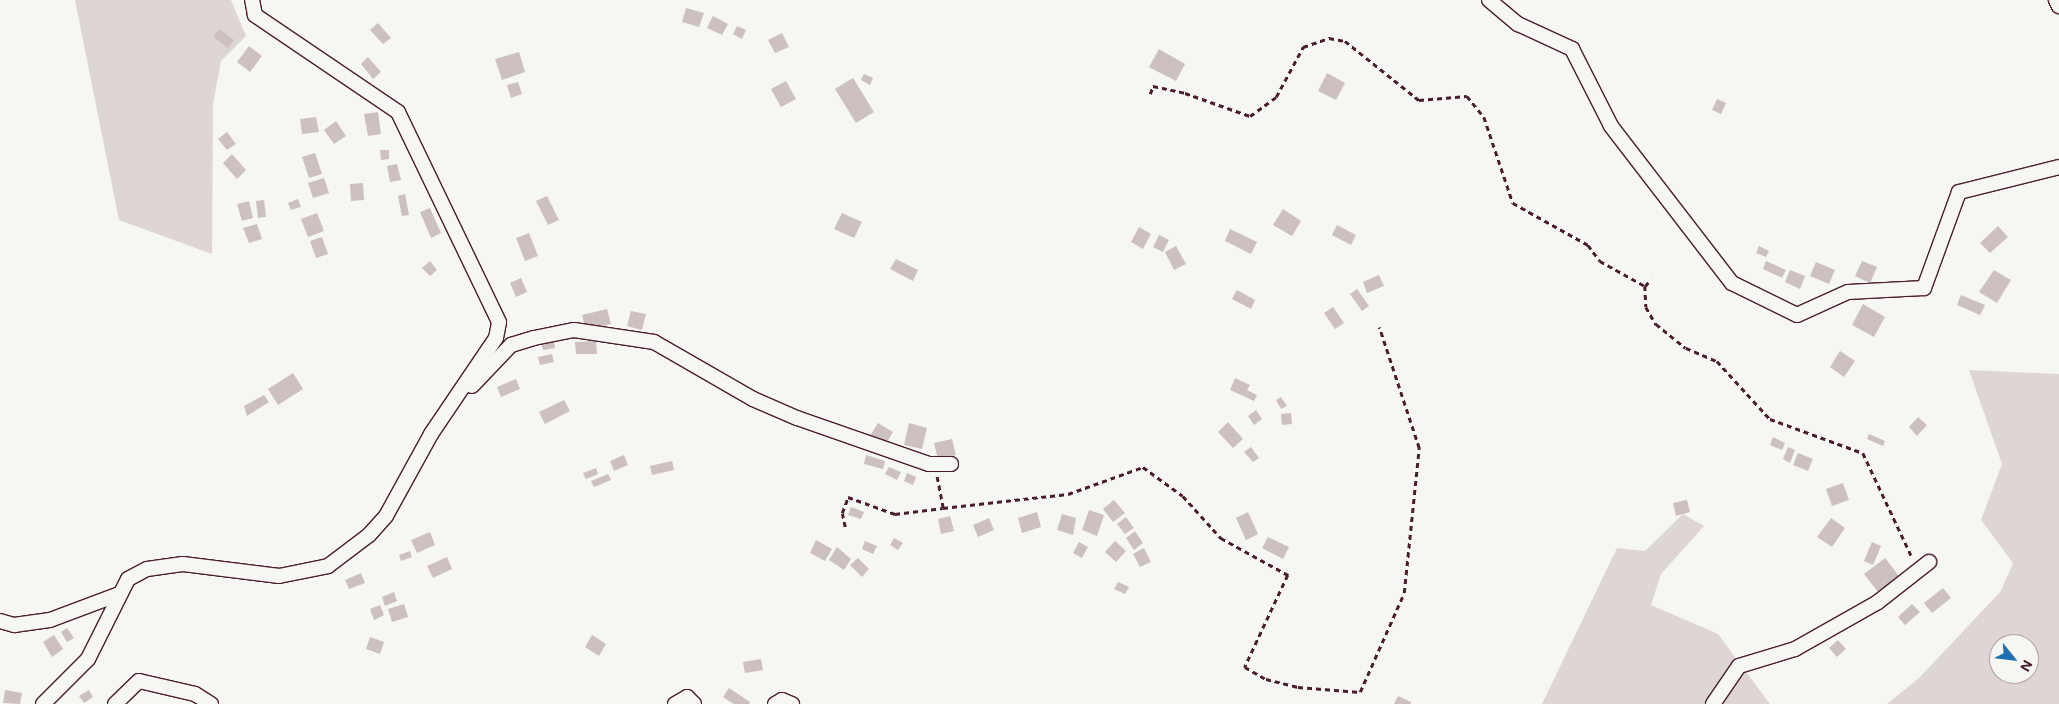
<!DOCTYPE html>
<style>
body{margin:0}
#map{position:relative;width:2059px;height:704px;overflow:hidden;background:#f6f6f2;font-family:Mali,sans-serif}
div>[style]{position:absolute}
.green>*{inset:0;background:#ddd6d5}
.building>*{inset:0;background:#ccc1c0}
.path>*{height:2.5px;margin-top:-1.25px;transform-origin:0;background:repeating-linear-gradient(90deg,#4a1f2b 0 5px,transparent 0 9px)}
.roads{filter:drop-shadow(1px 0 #4a1f2b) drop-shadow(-1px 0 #4a1f2b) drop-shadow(0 1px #4a1f2b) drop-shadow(0 -1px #4a1f2b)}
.minor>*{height:14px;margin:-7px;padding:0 7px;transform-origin:7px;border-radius:7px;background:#f6f6f2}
span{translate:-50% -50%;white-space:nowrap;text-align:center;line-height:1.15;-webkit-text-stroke:5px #f6f6f2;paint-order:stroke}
.north{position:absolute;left:1989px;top:634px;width:50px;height:50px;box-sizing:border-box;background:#f6f6f2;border:1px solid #b1a0a2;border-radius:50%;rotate:119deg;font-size:14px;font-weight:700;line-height:20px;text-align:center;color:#4a1f2b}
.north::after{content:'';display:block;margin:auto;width:18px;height:22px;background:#1f6fb2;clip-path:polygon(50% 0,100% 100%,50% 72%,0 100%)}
</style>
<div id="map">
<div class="green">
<i style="clip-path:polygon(75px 0,231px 0,246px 36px,221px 61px,213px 104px,212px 254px,119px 220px)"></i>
<i style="clip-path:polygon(evenodd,1969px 370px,2059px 374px,2059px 704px,1887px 704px,1919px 678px,2001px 591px,2013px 563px,1981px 520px,2002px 464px,1969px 370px,1999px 644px,2029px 644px,2029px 674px,1999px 674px,1999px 644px)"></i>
<i style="clip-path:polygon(1683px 514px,1704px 526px,1661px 574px,1651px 605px,1718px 634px,1770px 704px,1542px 704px,1617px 548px,1645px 551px)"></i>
</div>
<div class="building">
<i style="clip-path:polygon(686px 8px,704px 13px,699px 27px,682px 22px)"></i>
<i style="clip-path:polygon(713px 16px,728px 24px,722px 35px,707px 28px)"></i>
<i style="clip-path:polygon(378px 23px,391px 38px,383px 44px,370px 30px)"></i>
<i style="clip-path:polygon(737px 26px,746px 30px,742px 39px,733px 34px)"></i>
<i style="clip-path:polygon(219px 29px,234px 40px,228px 48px,213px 37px)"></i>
<i style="clip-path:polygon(782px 33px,789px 47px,775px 53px,768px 40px)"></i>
<i style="clip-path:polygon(249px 46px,262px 56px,250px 72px,237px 62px)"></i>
<i style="clip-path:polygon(1159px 49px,1185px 64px,1176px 81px,1149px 67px)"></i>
<i style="clip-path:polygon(519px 52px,525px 72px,502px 80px,495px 59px)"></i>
<i style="clip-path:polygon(368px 57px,381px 72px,373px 79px,361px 64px)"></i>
<i style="clip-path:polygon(1327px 73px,1345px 83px,1336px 100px,1318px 91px)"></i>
<i style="clip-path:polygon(864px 74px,873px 78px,870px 85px,861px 80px)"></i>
<i style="clip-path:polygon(853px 78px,874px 112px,856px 123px,835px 89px)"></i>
<i style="clip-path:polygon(786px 81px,796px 99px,781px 107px,771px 89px)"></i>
<i style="clip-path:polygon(518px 82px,522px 94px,511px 98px,507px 85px)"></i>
<i style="clip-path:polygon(1717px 99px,1726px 103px,1721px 114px,1712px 110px)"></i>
<i style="clip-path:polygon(378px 112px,381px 134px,368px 136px,364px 114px)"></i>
<i style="clip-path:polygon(316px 117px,319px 132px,302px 134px,300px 119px)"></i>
<i style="clip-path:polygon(336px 121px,346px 136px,334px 144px,324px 130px)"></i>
<i style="clip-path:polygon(227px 132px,236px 144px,227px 150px,218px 139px)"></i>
<i style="clip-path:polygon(380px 150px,389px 150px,389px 159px,381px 160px)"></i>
<i style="clip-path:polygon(315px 153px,322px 174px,309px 178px,302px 157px)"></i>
<i style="clip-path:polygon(232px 154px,246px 170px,237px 179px,223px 163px)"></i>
<i style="clip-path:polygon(397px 164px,401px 180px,390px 182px,387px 166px)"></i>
<i style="clip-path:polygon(324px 178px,329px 193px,313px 198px,308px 183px)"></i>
<i style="clip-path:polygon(363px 183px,364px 200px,351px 201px,350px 184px)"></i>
<i style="clip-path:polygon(405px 194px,409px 215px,402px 216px,398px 196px)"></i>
<i style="clip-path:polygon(547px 196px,559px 220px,548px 225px,536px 201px)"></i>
<i style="clip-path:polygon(298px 199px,301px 207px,291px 210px,288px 203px)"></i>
<i style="clip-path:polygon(264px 200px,266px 217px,258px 218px,256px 201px)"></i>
<i style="clip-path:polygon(249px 201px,253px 218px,242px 221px,237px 204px)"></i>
<i style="clip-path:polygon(430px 208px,441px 233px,431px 238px,420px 212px)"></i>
<i style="clip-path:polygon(1283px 209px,1301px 221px,1292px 236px,1273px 225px)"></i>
<i style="clip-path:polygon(317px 213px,324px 231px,308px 237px,301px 219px)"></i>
<i style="clip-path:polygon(842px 213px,862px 222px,854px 238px,834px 229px)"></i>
<i style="clip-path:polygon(257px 224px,262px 239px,249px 243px,243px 228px)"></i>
<i style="clip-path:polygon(1337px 225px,1356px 235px,1351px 245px,1332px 235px)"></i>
<i style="clip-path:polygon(1998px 226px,2008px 237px,1990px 253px,1980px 243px)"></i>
<i style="clip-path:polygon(1139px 227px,1151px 234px,1143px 249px,1131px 242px)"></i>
<i style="clip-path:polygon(1230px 229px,1257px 242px,1251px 254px,1225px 241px)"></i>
<i style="clip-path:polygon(529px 233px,538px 256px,525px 261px,516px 238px)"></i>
<i style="clip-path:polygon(1159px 235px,1169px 240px,1163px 252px,1153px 247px)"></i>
<i style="clip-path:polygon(322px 237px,328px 254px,316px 258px,310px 241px)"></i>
<i style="clip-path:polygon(1176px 246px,1186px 264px,1174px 270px,1165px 252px)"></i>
<i style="clip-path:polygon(1759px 246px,1769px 251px,1766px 257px,1756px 253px)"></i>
<i style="clip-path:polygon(896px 259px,918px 270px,913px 281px,890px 269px)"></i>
<i style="clip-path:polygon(430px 261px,437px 270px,430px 276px,422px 268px)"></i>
<i style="clip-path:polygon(1766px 261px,1786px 270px,1782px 278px,1763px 269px)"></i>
<i style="clip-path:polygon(1862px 261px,1877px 267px,1870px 283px,1855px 276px)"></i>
<i style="clip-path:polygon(1816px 262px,1835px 270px,1829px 284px,1810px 276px)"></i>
<i style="clip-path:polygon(1790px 270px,1805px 276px,1800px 289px,1785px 282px)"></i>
<i style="clip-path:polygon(1994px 270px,2011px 280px,1997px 303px,1979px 292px)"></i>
<i style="clip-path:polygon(1379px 275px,1384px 286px,1367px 293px,1363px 282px)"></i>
<i style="clip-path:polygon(521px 278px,527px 292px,516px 297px,510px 283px)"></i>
<i style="clip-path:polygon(1357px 289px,1369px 306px,1362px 311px,1350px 294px)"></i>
<i style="clip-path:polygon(1237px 290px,1255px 300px,1251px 309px,1232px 299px)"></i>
<i style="clip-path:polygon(1961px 295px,1985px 305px,1980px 315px,1957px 305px)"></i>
<i style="clip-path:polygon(1863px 304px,1885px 317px,1874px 337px,1852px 325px)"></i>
<i style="clip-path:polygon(1333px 307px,1344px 323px,1335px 329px,1324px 313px)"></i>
<i style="clip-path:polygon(607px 309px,611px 324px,586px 330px,582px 315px)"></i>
<i style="clip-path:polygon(631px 311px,646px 314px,642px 330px,627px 326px)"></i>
<i style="clip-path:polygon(554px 341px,555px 348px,543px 350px,541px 342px)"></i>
<i style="clip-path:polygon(596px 341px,597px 354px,576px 354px,575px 342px)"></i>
<i style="clip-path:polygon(1840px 351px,1855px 361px,1844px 377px,1830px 367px)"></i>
<i style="clip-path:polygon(552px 354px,554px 362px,540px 365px,538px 357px)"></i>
<i style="clip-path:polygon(293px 373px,303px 389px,278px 405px,268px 389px)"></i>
<i style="clip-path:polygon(1235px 378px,1250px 385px,1247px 390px,1257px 395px,1254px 401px,1230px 390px)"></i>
<i style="clip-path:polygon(516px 379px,520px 389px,501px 397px,497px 387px)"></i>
<i style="clip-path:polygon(264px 395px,269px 402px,247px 416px,244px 406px)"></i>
<i style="clip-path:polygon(1281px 397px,1287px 406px,1281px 409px,1276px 400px)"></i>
<i style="clip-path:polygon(564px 400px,570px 411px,545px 424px,539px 412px)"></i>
<i style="clip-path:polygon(1256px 410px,1262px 419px,1254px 425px,1248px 416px)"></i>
<i style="clip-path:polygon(1291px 413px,1292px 424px,1282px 425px,1281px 414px)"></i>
<i style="clip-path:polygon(1918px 417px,1927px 425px,1917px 436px,1909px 427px)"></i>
<i style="clip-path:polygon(1228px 422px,1243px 439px,1233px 448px,1218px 432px)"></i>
<i style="clip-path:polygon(878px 423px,893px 432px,885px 445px,870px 436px)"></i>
<i style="clip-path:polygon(909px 423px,927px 428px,922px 449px,904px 445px)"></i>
<i style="clip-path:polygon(1869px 434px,1885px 441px,1883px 446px,1867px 439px)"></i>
<i style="clip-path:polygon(1773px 437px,1785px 443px,1782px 450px,1770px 445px)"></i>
<i style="clip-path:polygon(952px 439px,956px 455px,938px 460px,934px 443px)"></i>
<i style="clip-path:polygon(1251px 447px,1259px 458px,1253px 462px,1244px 452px)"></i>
<i style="clip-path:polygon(1788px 447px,1795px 450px,1790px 463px,1783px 459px)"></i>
<i style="clip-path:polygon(1798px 453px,1813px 459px,1808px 471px,1793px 465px)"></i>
<i style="clip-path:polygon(624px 455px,628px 465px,614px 471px,610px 461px)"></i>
<i style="clip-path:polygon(866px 455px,885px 461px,883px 469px,864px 464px)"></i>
<i style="clip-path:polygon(672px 461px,674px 470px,652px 475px,650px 466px)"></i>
<i style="clip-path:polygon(889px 467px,901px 472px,897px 480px,885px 474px)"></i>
<i style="clip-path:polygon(596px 468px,598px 474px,586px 479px,583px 473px)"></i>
<i style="clip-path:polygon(907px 473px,916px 477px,913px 485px,904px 481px)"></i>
<i style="clip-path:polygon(608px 474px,611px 480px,594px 487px,591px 481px)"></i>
<i style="clip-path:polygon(1843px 483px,1849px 500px,1832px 506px,1826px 489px)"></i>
<i style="clip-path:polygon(1114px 500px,1125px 513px,1113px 522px,1103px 509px)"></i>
<i style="clip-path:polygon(1687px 500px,1690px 512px,1676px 516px,1673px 503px)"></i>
<i style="clip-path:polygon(851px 507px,864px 512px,861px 519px,848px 515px)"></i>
<i style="clip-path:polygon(1089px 510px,1104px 515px,1097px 536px,1082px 530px)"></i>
<i style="clip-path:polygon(1037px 512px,1041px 527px,1022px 533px,1018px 518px)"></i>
<i style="clip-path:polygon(1248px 512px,1258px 534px,1246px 540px,1236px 518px)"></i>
<i style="clip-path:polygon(1062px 514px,1076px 518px,1073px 535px,1057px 530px)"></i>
<i style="clip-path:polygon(950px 516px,954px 531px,941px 534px,938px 519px)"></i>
<i style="clip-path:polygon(1126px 517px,1134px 528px,1125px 534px,1117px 524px)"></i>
<i style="clip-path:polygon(989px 518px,994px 530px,978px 537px,973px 525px)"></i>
<i style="clip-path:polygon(1831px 518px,1845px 528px,1832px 547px,1817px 537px)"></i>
<i style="clip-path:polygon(1135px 531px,1143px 543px,1134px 550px,1126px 538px)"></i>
<i style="clip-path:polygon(430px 532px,435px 545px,417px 553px,411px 540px)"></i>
<i style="clip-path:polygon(1268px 537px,1289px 547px,1283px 559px,1262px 548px)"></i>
<i style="clip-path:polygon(894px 538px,903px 543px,898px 550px,890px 545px)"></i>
<i style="clip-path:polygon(816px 540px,832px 549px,825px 561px,810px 553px)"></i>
<i style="clip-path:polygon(865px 541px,877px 546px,873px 554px,862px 549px)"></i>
<i style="clip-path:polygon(1115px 541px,1126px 551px,1116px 562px,1105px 552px)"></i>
<i style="clip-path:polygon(1079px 542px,1088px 547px,1082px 558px,1073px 553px)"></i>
<i style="clip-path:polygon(1872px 542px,1881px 546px,1873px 565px,1864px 561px)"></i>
<i style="clip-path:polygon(837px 547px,851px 559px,844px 570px,829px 560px)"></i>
<i style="clip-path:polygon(1144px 548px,1151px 562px,1140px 567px,1133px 554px)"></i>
<i style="clip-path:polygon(410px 551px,412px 557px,401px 561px,399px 555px)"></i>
<i style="clip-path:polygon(447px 557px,452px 569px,433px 578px,427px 566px)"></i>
<i style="clip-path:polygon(858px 558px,869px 569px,862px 577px,850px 565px)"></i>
<i style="clip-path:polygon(1885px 558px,1899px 576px,1878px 592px,1864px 574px)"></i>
<i style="clip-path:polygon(361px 573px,365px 583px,349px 589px,345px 580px)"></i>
<i style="clip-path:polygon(1118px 582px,1129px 587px,1125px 594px,1114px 589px)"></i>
<i style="clip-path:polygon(1943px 588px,1951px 598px,1932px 613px,1924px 603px)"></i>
<i style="clip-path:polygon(394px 592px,397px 601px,385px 606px,382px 597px)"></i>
<i style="clip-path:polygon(404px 604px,408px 617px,392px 622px,388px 609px)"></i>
<i style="clip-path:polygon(1912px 604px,1920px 612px,1905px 625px,1898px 617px)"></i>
<i style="clip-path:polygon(380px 605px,384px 615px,374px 620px,370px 609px)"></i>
<i style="clip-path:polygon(67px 628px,74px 638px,67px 642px,61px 632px)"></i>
<i style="clip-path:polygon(54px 635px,63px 649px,52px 657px,43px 642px)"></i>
<i style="clip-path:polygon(592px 635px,606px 644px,599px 656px,585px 647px)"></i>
<i style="clip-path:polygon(370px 637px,384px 642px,380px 654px,366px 649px)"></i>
<i style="clip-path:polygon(1838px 640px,1846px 649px,1837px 657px,1829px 648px)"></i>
<i style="clip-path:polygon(761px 659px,763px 670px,745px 673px,743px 662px)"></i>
<i style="clip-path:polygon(729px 688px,750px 702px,749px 704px,734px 704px,723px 697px)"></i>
<i style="clip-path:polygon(5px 690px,22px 693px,20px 704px,3px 703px)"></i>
<i style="clip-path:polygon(89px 690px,93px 697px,84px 703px,79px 696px)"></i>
<i style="clip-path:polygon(1398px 696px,1411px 702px,1411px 704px,1394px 704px)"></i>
</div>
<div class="path">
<i style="left:1150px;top:94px;width:9px;rotate:-69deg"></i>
<i style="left:1153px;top:86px;width:33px;rotate:12deg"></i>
<i style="left:1185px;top:93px;width:69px;rotate:19.5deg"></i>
<i style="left:1250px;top:116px;width:32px;rotate:-36deg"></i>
<i style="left:1276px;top:97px;width:57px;rotate:-61.6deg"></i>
<i style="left:1303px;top:47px;width:28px;rotate:-19deg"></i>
<i style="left:1329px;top:38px;width:16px;rotate:11deg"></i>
<i style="left:1345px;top:41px;width:95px;rotate:38.6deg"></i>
<i style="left:1419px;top:100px;width:48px;rotate:-4.8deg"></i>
<i style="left:1467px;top:96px;width:27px;rotate:51deg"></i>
<i style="left:1484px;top:117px;width:91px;rotate:71.4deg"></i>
<i style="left:1513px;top:203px;width:86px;rotate:29.2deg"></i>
<i style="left:1588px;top:245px;width:20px;rotate:53deg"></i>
<i style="left:1600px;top:261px;width:51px;rotate:29.1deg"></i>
<i style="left:1645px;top:286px;width:9px;rotate:-49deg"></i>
<i style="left:1645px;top:286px;width:21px;rotate:87deg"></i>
<i style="left:1646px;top:307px;width:20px;rotate:60deg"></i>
<i style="left:1656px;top:324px;width:38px;rotate:39deg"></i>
<i style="left:1686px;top:348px;width:34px;rotate:23deg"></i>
<i style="left:1717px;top:361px;width:79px;rotate:47.6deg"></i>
<i style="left:1770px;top:419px;width:99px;rotate:20.1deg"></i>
<i style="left:1863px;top:453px;width:115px;rotate:64.8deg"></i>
<i style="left:943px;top:508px;width:126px;rotate:-6.4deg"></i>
<i style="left:1068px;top:494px;width:80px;rotate:-19.8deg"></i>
<i style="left:1143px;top:467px;width:49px;rotate:35.9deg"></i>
<i style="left:1183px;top:496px;width:57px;rotate:47.9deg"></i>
<i style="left:1221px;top:538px;width:77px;rotate:28.9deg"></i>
<i style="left:1288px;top:575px;width:102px;rotate:115.1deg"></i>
<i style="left:1245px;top:667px;width:24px;rotate:30deg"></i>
<i style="left:1266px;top:679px;width:33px;rotate:14deg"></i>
<i style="left:1298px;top:687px;width:62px;rotate:4.6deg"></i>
<i style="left:1360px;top:692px;width:108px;rotate:-66deg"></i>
<i style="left:1404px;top:593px;width:146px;rotate:-84.1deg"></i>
<i style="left:1419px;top:448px;width:127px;rotate:-108.3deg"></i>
<i style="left:845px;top:527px;width:14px;rotate:-102deg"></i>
<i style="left:842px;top:513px;width:17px;rotate:-69deg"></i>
<i style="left:848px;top:497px;width:50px;rotate:19.9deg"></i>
<i style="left:895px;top:514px;width:48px;rotate:-7.1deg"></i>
<i style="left:943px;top:508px;width:32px;rotate:-101deg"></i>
</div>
<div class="roads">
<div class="minor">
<i style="left:1489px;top:0;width:38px;rotate:40deg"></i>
<i style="left:1518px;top:24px;width:60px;rotate:24.8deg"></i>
<i style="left:1572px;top:49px;width:86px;rotate:63.1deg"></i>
<i style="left:1611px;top:126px;width:198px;rotate:52.4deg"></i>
<i style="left:1732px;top:283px;width:72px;rotate:26.2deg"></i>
<i style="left:1797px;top:315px;width:56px;rotate:-24.3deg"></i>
<i style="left:1848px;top:292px;width:76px;rotate:-3deg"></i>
<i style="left:1924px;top:288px;width:102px;rotate:-70deg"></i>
<i style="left:1959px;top:192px;width:103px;rotate:-14deg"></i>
<i style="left:2056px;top:0;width:7px;rotate:63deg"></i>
<i style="left:472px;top:386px;width:57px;rotate:-46.4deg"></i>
<i style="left:511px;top:345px;width:24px;rotate:-17deg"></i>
<i style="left:534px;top:338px;width:41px;rotate:-11.3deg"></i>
<i style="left:574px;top:330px;width:81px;rotate:8.5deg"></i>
<i style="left:654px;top:342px;width:114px;rotate:29.9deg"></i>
<i style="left:753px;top:399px;width:48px;rotate:23.4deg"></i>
<i style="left:797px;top:418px;width:140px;rotate:19.2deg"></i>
<i style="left:929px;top:464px;width:22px"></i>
<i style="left:0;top:621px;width:15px;rotate:16deg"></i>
<i style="left:14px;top:625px;width:36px;rotate:-8deg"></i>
<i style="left:50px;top:620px;width:74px;rotate:-20.6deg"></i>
<i style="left:43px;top:704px;width:64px;rotate:-45deg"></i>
<i style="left:88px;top:659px;width:89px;rotate:-63.4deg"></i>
<i style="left:128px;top:579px;width:21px;rotate:-28deg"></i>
<i style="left:147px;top:569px;width:36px;rotate:-8deg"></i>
<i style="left:183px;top:564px;width:97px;rotate:7.1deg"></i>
<i style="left:279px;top:576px;width:50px;rotate:-11.5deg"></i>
<i style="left:328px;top:566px;width:51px;rotate:-37.1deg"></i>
<i style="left:369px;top:535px;width:25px;rotate:-48deg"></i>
<i style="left:386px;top:516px;width:94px;rotate:-61.2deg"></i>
<i style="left:431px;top:434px;width:116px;rotate:-55.9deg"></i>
<i style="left:496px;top:338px;width:16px;rotate:-79deg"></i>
<i style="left:499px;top:322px;width:233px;rotate:-115.7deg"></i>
<i style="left:398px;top:112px;width:173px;rotate:-145.9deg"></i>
<i style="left:255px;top:15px;width:15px;rotate:-101deg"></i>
<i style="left:115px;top:704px;width:33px;rotate:-44deg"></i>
<i style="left:139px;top:681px;width:57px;rotate:13.1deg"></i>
<i style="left:195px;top:694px;width:19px;rotate:32deg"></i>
<i style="left:675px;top:704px;width:14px;rotate:-30deg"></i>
<i style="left:687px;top:697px;width:10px;rotate:45deg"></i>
<i style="left:775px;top:704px;width:8px;rotate:-30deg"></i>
<i style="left:782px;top:700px;width:11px;rotate:22deg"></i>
<i style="left:1713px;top:704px;width:46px;rotate:-55.6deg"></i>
<i style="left:1739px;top:666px;width:59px;rotate:-16.9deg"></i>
<i style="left:1795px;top:649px;width:95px;rotate:-29.5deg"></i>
<i style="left:1878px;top:602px;width:65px;rotate:-38.1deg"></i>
</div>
</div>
<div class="north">N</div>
</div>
